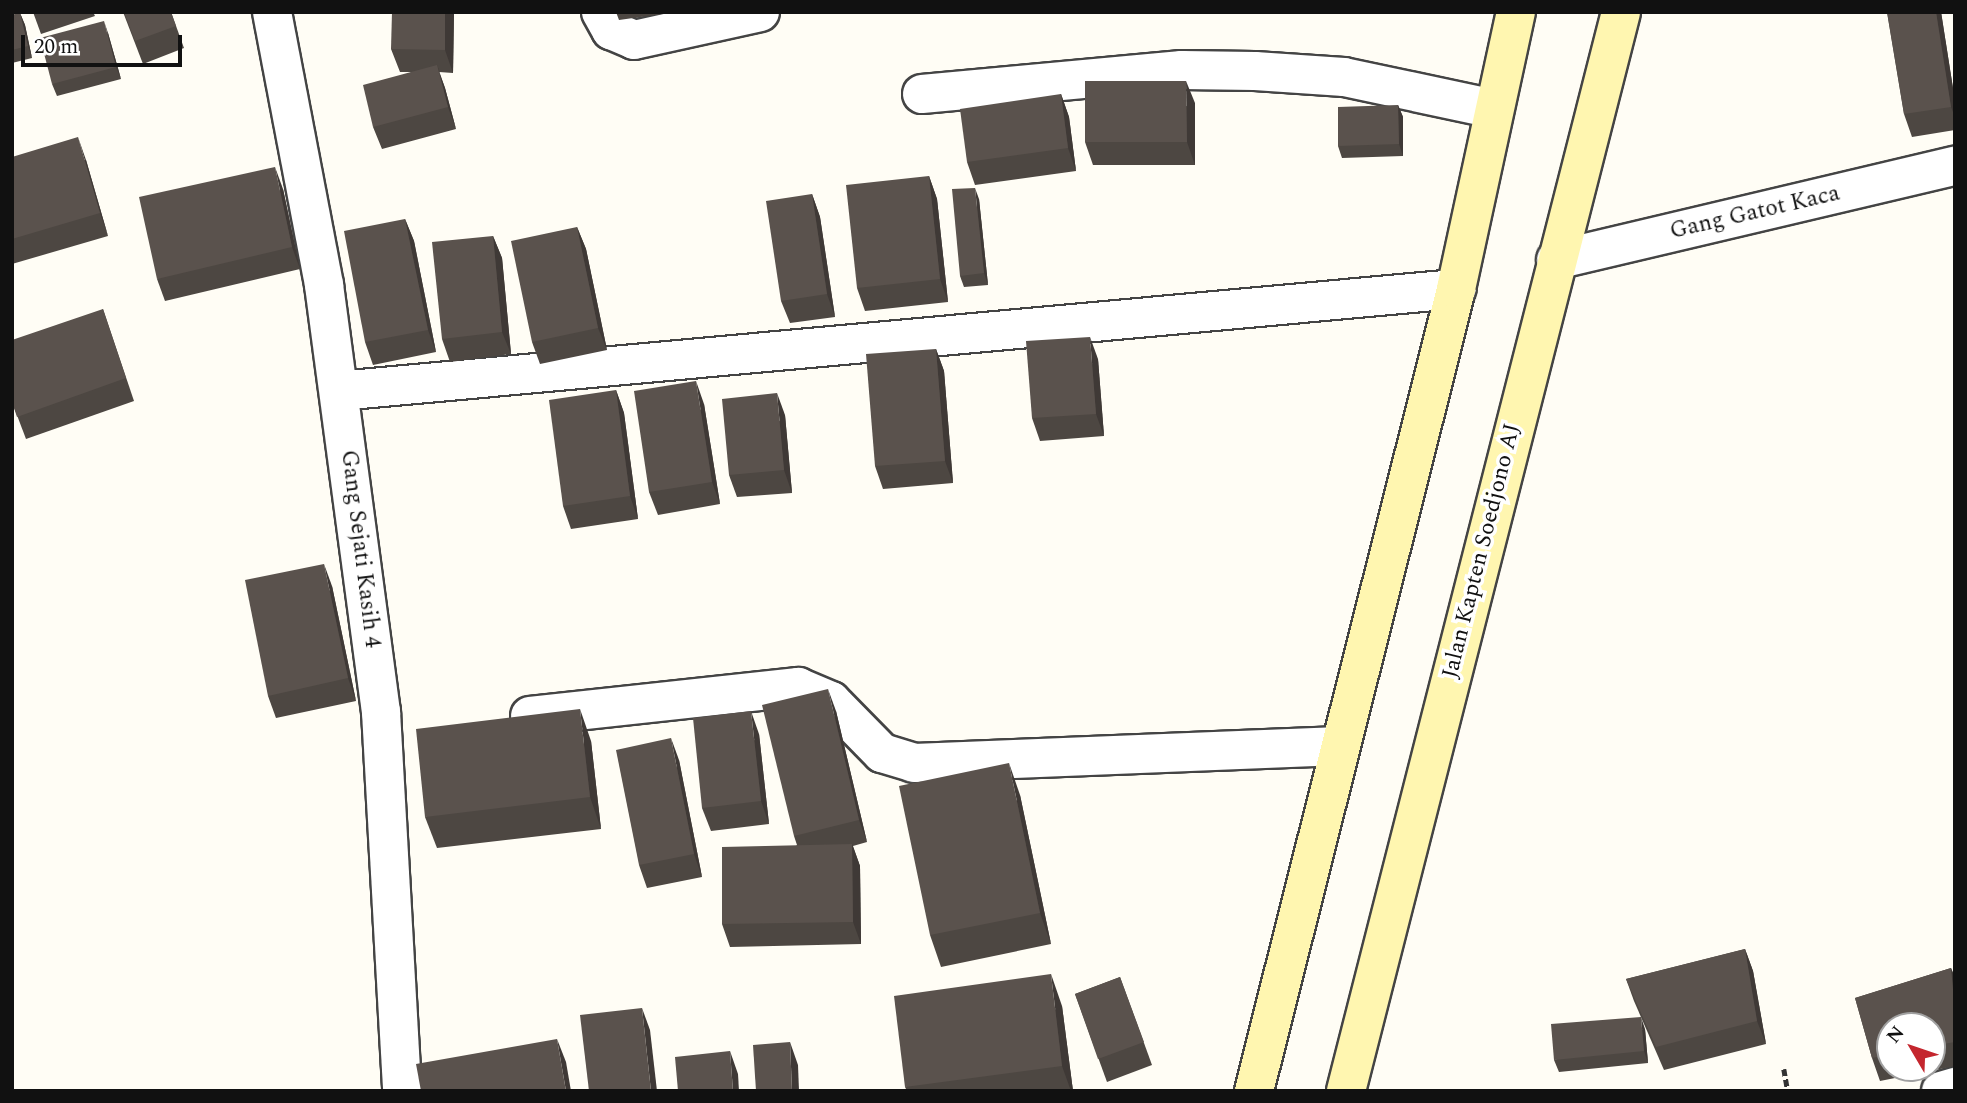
<!DOCTYPE html>
<style>
body{margin:0}
#map{position:relative;width:1967px;height:1103px;overflow:hidden;background:#fffdf5;font-family:Spectral,serif}
div>[style]{position:absolute}
.path>*{height:4.5px;margin-top:-2.25px;transform-origin:0;background:repeating-linear-gradient(90deg,#333 0 7px,transparent 0 10.5px)}
.roads{filter:drop-shadow(2px 0 #444) drop-shadow(-2px 0 #444) drop-shadow(0 2px #444) drop-shadow(0 -2px #444)}
.minor>*{height:38px;margin:-19px;padding:0 19px;transform-origin:19px;border-radius:19px;background:#fff}
.secondary>*{height:38px;margin:-19px;padding:0 19px;transform-origin:19px;border-radius:19px;background:#fff6b0}
.wall>*{inset:0;background:#4d4742}
.shaded-wall>*{inset:0;background:#3f3936}
.building>*{inset:0;background:#5a524d}
span{translate:-50% -50%;white-space:nowrap;text-align:center;line-height:1.15;-webkit-text-stroke:7px #fff;paint-order:stroke}
.street-label{font-size:23px;color:#111}
.frame{position:absolute;inset:0;border:14px solid #111;pointer-events:none}
.north{position:absolute;left:1876px;top:1012px;width:70px;height:70px;box-sizing:border-box;background:#fff;border:2px solid #a0a0a0;border-radius:50%;rotate:309deg;font-size:19px;font-weight:700;line-height:28px;text-align:center;color:#111}
.north::after{content:'';display:block;margin:auto;width:24px;height:32px;background:#c4262e;clip-path:polygon(50% 0,100% 100%,50% 72%,0 100%)}
.scale{position:absolute;left:21px;top:35px;width:161px;height:32px;box-sizing:border-box;border:4px solid #111;border-top:0;padding-left:9px;font-size:21px;line-height:24px;white-space:nowrap;color:#111;-webkit-text-stroke:5px #fff;paint-order:stroke}
</style>
<div id="map">
<div class="path">
<i style="left:1784px;top:1069px;width:22px;rotate:80deg"></i>
</div>
<div class="roads">
<div class="minor">
<i style="left:272px;top:12px;width:278px;rotate:79.2deg"></i>
<i style="left:324px;top:285px;width:431px;rotate:82.4deg"></i>
<i style="left:381px;top:712px;width:380px;rotate:86.8deg"></i>
<i style="left:601px;top:12px;width:21px;rotate:61deg"></i>
<i style="left:611px;top:30px;width:25px;rotate:23deg"></i>
<i style="left:634px;top:40px;width:129px;rotate:-12.5deg"></i>
<i style="left:922px;top:94px;width:261px;rotate:-5.3deg"></i>
<i style="left:1182px;top:70px;width:73px;rotate:0.8deg"></i>
<i style="left:1255px;top:71px;width:89px;rotate:3.9deg"></i>
<i style="left:1344px;top:77px;width:153px;rotate:12deg"></i>
<i style="left:1556px;top:260px;width:410px;rotate:-13.3deg"></i>
<i style="left:339px;top:391px;width:1122px;rotate:-5.22deg"></i>
<i style="left:530px;top:716px;width:270px;rotate:-6.2deg"></i>
<i style="left:798px;top:687px;width:36px;rotate:23deg"></i>
<i style="left:831px;top:701px;width:73px;rotate:45.6deg"></i>
<i style="left:882px;top:753px;width:34px;rotate:17deg"></i>
<i style="left:914px;top:763px;width:426px;rotate:-2.3deg"></i>
<i style="left:1941px;top:1091px;width:15px;rotate:-16deg"></i>
</div>
<div class="secondary">
<i style="left:1254px;top:1091px;width:827px;rotate:-75.86deg"></i>
<i style="left:1456px;top:289px;width:283px;rotate:-77.8deg"></i>
<i style="left:1346px;top:1091px;width:1113px;rotate:-75.7deg"></i>
</div>
</div>
<div class="wall">
<i style="clip-path:polygon(33px 12px,93px 12px,95px 16px,41px 34px)"></i>
<i style="clip-path:polygon(123px 12px,171px 12px,184px 48px,143px 64px)"></i>
<i style="clip-path:polygon(454px 12px,453px 73px,439px 72px,445px 88px,456px 129px,382px 149px,373px 127px,411px 72px,400px 72px,391px 49px)"></i>
<i style="clip-path:polygon(616px 12px,676px 12px,619px 20px)"></i>
<i style="clip-path:polygon(1887px 12px,1941px 12px,1955px 101px,1955px 130px,1912px 137px,1904px 114px)"></i>
<i style="clip-path:polygon(20px 13px,25px 25px,32px 58px,12px 63px,12px 15px)"></i>
<i style="clip-path:polygon(108px 33px,121px 79px,57px 96px,52px 84px)"></i>
<i style="clip-path:polygon(1061px 94px,1069px 117px,1076px 171px,975px 185px,967px 162px)"></i>
<i style="clip-path:polygon(1195px 103px,1195px 165px,1093px 165px,1085px 142px)"></i>
<i style="clip-path:polygon(1398px 105px,1403px 117px,1403px 156px,1342px 158px,1338px 146px)"></i>
<i style="clip-path:polygon(12px 157px,86px 160px,108px 236px,12px 264px)"></i>
<i style="clip-path:polygon(929px 176px,937px 199px,948px 302px,865px 311px,857px 288px)"></i>
<i style="clip-path:polygon(283px 189px,300px 269px,165px 301px,157px 279px)"></i>
<i style="clip-path:polygon(812px 194px,820px 217px,835px 317px,790px 323px,781px 301px)"></i>
<i style="clip-path:polygon(979px 199px,988px 285px,964px 287px,960px 276px)"></i>
<i style="clip-path:polygon(405px 219px,414px 241px,436px 352px,373px 365px,365px 342px)"></i>
<i style="clip-path:polygon(577px 227px,586px 249px,607px 350px,540px 364px,532px 342px)"></i>
<i style="clip-path:polygon(493px 236px,502px 258px,511px 354px,450px 362px,442px 339px)"></i>
<i style="clip-path:polygon(103px 309px,134px 401px,26px 439px,12px 402px)"></i>
<i style="clip-path:polygon(936px 349px,944px 371px,953px 483px,883px 489px,875px 466px)"></i>
<i style="clip-path:polygon(1098px 359px,1104px 436px,1040px 441px,1032px 418px)"></i>
<i style="clip-path:polygon(616px 390px,624px 413px,638px 519px,571px 529px,563px 506px)"></i>
<i style="clip-path:polygon(704px 404px,720px 504px,658px 515px,649px 492px)"></i>
<i style="clip-path:polygon(785px 415px,792px 493px,737px 497px,729px 475px)"></i>
<i style="clip-path:polygon(332px 586px,356px 701px,276px 718px,268px 696px)"></i>
<i style="clip-path:polygon(836px 711px,867px 842px,853px 846px,860px 866px,861px 944px,730px 947px,722px 924px,797px 845px,794px 836px)"></i>
<i style="clip-path:polygon(759px 734px,769px 824px,711px 831px,702px 808px)"></i>
<i style="clip-path:polygon(591px 741px,601px 829px,437px 848px,425px 817px)"></i>
<i style="clip-path:polygon(679px 760px,702px 877px,647px 888px,639px 865px)"></i>
<i style="clip-path:polygon(1020px 795px,1051px 944px,941px 967px,930px 935px)"></i>
<i style="clip-path:polygon(1745px 949px,1753px 971px,1766px 1044px,1664px 1070px,1634px 1001px,1626px 979px)"></i>
<i style="clip-path:polygon(evenodd,1951px 968px,1955px 978px,1955px 1066px,1880px 1081px,1872px 1058px,1855px 998px,1951px 968px,1890px 1026px,1932px 1026px,1932px 1068px,1890px 1068px,1890px 1026px)"></i>
<i style="clip-path:polygon(1120px 977px,1152px 1065px,1107px 1082px,1075px 994px)"></i>
<i style="clip-path:polygon(1062px 1006px,1073px 1091px,907px 1091px,905px 1087px)"></i>
<i style="clip-path:polygon(1645px 1029px,1648px 1063px,1559px 1072px,1554px 1060px)"></i>
</div>
<div class="shaded-wall">
<i style="clip-path:polygon(445px 12px,454px 12px,453px 73px,445px 50px)"></i>
<i style="clip-path:polygon(1936px 12px,1941px 12px,1955px 101px,1955px 117px,1951px 107px)"></i>
<i style="clip-path:polygon(20px 13px,25px 25px,32px 58px,28px 46px)"></i>
<i style="clip-path:polygon(104px 21px,108px 33px,121px 79px,116px 67px)"></i>
<i style="clip-path:polygon(437px 65px,445px 88px,456px 129px,448px 107px)"></i>
<i style="clip-path:polygon(1186px 81px,1195px 103px,1195px 165px,1187px 142px)"></i>
<i style="clip-path:polygon(1061px 94px,1069px 117px,1076px 171px,1068px 148px)"></i>
<i style="clip-path:polygon(1398px 105px,1403px 117px,1403px 156px,1399px 144px)"></i>
<i style="clip-path:polygon(78px 137px,86px 160px,108px 236px,100px 213px)"></i>
<i style="clip-path:polygon(275px 167px,283px 189px,300px 269px,292px 247px)"></i>
<i style="clip-path:polygon(929px 176px,937px 199px,948px 302px,940px 279px)"></i>
<i style="clip-path:polygon(975px 188px,979px 199px,988px 285px,984px 273px)"></i>
<i style="clip-path:polygon(812px 194px,820px 217px,835px 317px,827px 294px)"></i>
<i style="clip-path:polygon(405px 219px,414px 241px,436px 352px,428px 330px)"></i>
<i style="clip-path:polygon(577px 227px,586px 249px,607px 350px,598px 328px)"></i>
<i style="clip-path:polygon(493px 236px,502px 258px,511px 354px,502px 332px)"></i>
<i style="clip-path:polygon(1090px 337px,1098px 359px,1104px 436px,1096px 414px)"></i>
<i style="clip-path:polygon(936px 349px,944px 371px,953px 483px,945px 461px)"></i>
<i style="clip-path:polygon(696px 381px,704px 404px,720px 504px,712px 482px)"></i>
<i style="clip-path:polygon(616px 390px,624px 413px,638px 519px,630px 496px)"></i>
<i style="clip-path:polygon(777px 393px,785px 415px,792px 493px,784px 470px)"></i>
<i style="clip-path:polygon(324px 564px,332px 586px,356px 701px,348px 678px)"></i>
<i style="clip-path:polygon(828px 689px,836px 711px,867px 842px,859px 820px)"></i>
<i style="clip-path:polygon(580px 709px,591px 741px,601px 829px,590px 797px)"></i>
<i style="clip-path:polygon(751px 711px,759px 734px,769px 824px,761px 801px)"></i>
<i style="clip-path:polygon(671px 738px,679px 760px,702px 877px,694px 854px)"></i>
<i style="clip-path:polygon(1009px 763px,1020px 795px,1051px 944px,1040px 913px)"></i>
<i style="clip-path:polygon(852px 844px,860px 866px,861px 944px,853px 922px)"></i>
<i style="clip-path:polygon(1745px 949px,1753px 971px,1766px 1044px,1757px 1021px)"></i>
<i style="clip-path:polygon(1951px 968px,1955px 978px,1955px 1011px)"></i>
<i style="clip-path:polygon(1051px 974px,1062px 1006px,1073px 1091px,1071px 1091px,1062px 1066px)"></i>
<i style="clip-path:polygon(642px 1008px,650px 1030px,657px 1091px,651px 1091px)"></i>
<i style="clip-path:polygon(1641px 1017px,1645px 1029px,1648px 1063px,1644px 1051px)"></i>
<i style="clip-path:polygon(557px 1039px,566px 1062px,571px 1091px,566px 1091px)"></i>
<i style="clip-path:polygon(790px 1042px,798px 1065px,799px 1091px,792px 1091px)"></i>
<i style="clip-path:polygon(730px 1051px,738px 1074px,739px 1091px,733px 1091px)"></i>
</div>
<div class="building">
<i style="clip-path:polygon(124px 12px,171px 12px,176px 26px,135px 41px)"></i>
<i style="clip-path:polygon(392px 12px,445px 12px,445px 50px,391px 49px)"></i>
<i style="clip-path:polygon(1887px 12px,1936px 12px,1951px 107px,1904px 114px)"></i>
<i style="clip-path:polygon(20px 13px,28px 46px,12px 50px,12px 15px)"></i>
<i style="clip-path:polygon(104px 21px,116px 67px,52px 84px,40px 38px)"></i>
<i style="clip-path:polygon(437px 65px,448px 107px,373px 127px,363px 85px)"></i>
<i style="clip-path:polygon(1085px 81px,1186px 81px,1187px 142px,1085px 142px)"></i>
<i style="clip-path:polygon(1061px 94px,1068px 148px,967px 162px,960px 109px)"></i>
<i style="clip-path:polygon(1398px 105px,1399px 144px,1338px 146px,1338px 107px)"></i>
<i style="clip-path:polygon(78px 137px,100px 213px,12px 239px,12px 157px)"></i>
<i style="clip-path:polygon(275px 167px,292px 247px,157px 279px,139px 197px)"></i>
<i style="clip-path:polygon(929px 176px,940px 279px,857px 288px,846px 185px)"></i>
<i style="clip-path:polygon(975px 188px,984px 273px,960px 276px,952px 189px)"></i>
<i style="clip-path:polygon(812px 194px,827px 294px,781px 301px,766px 201px)"></i>
<i style="clip-path:polygon(405px 219px,428px 330px,365px 342px,344px 231px)"></i>
<i style="clip-path:polygon(577px 227px,598px 328px,532px 342px,511px 241px)"></i>
<i style="clip-path:polygon(493px 236px,502px 332px,442px 339px,432px 242px)"></i>
<i style="clip-path:polygon(103px 309px,126px 378px,17px 417px,12px 402px,12px 340px)"></i>
<i style="clip-path:polygon(1090px 337px,1096px 414px,1032px 418px,1026px 341px)"></i>
<i style="clip-path:polygon(936px 349px,945px 461px,875px 466px,866px 354px)"></i>
<i style="clip-path:polygon(696px 381px,712px 482px,649px 492px,634px 391px)"></i>
<i style="clip-path:polygon(616px 390px,630px 496px,563px 506px,549px 400px)"></i>
<i style="clip-path:polygon(777px 393px,784px 470px,729px 475px,722px 399px)"></i>
<i style="clip-path:polygon(324px 564px,348px 678px,268px 696px,245px 580px)"></i>
<i style="clip-path:polygon(828px 689px,859px 820px,794px 836px,762px 705px)"></i>
<i style="clip-path:polygon(580px 709px,590px 797px,425px 817px,416px 729px)"></i>
<i style="clip-path:polygon(751px 711px,761px 801px,702px 808px,693px 718px)"></i>
<i style="clip-path:polygon(671px 738px,694px 854px,639px 865px,616px 750px)"></i>
<i style="clip-path:polygon(1009px 763px,1040px 913px,930px 935px,899px 786px)"></i>
<i style="clip-path:polygon(852px 844px,853px 922px,722px 924px,722px 847px)"></i>
<i style="clip-path:polygon(1745px 949px,1757px 1021px,1656px 1047px,1626px 979px)"></i>
<i style="clip-path:polygon(1951px 968px,1955px 1011px,1955px 1042px,1932px 1046px,1932px 1026px,1890px 1026px,1890px 1054px,1872px 1058px,1855px 998px)"></i>
<i style="clip-path:polygon(1051px 974px,1062px 1066px,905px 1087px,894px 996px)"></i>
<i style="clip-path:polygon(1120px 977px,1144px 1042px,1098px 1059px,1075px 994px)"></i>
<i style="clip-path:polygon(642px 1008px,651px 1091px,589px 1091px,580px 1015px)"></i>
<i style="clip-path:polygon(1641px 1017px,1644px 1051px,1554px 1060px,1551px 1024px)"></i>
<i style="clip-path:polygon(557px 1039px,566px 1091px,421px 1091px,416px 1064px)"></i>
<i style="clip-path:polygon(790px 1042px,792px 1091px,756px 1091px,753px 1045px)"></i>
<i style="clip-path:polygon(730px 1051px,733px 1091px,678px 1091px,675px 1057px)"></i>
</div>
<div class="street-label">
<span style="left:1755px;top:213px;rotate:-13deg">Gang Gatot Kaca</span>
<span style="left:360px;top:549px;rotate:83deg">Gang Sejati Kasih 4</span>
<span style="left:1482px;top:551px;rotate:-76deg">Jalan Kapten Soedjono AJ</span>
</div>
<div class="frame"></div>
<div class="north">N</div>
<div class="scale">20 m</div>
</div>
